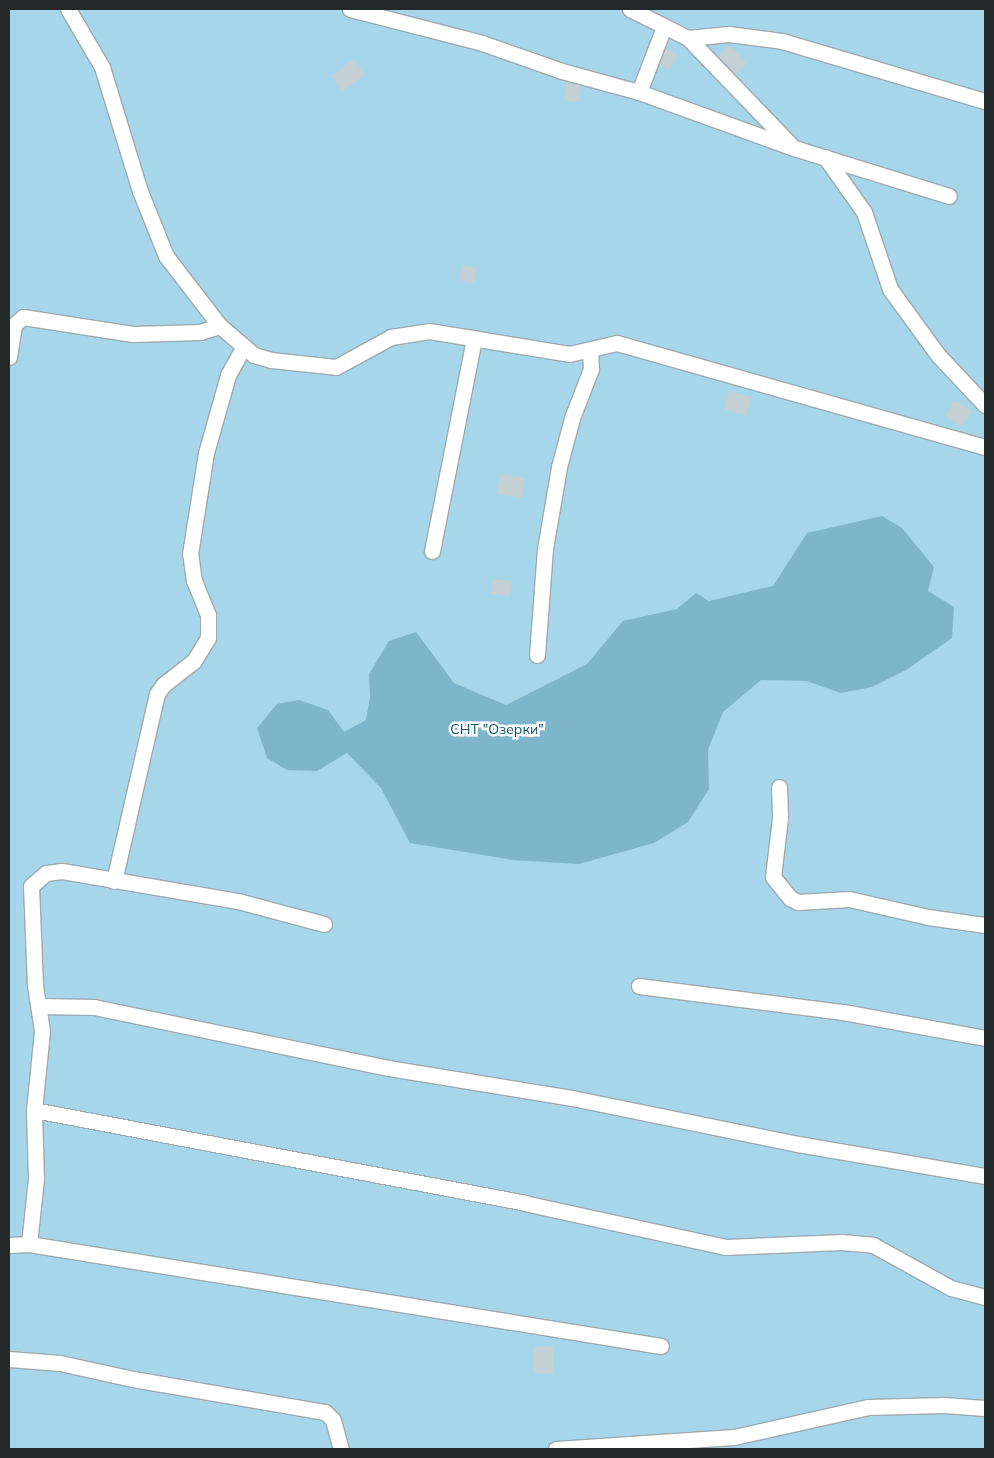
<!DOCTYPE html>
<meta charset="utf-8">
<style>
body{margin:0}
#map{position:relative;width:994px;height:1458px;overflow:hidden;background:#eaf6fb;font-family:Mulish,sans-serif}
div>[style]{position:absolute}
.green>*{inset:0;background:#a5d6ea}
.water>*{inset:0;background:#7fb5ca}
.building>*{inset:0;background:#c4d0d4}
.roads{filter:drop-shadow(1px 0 #9ea9ae) drop-shadow(-1px 0 #9ea9ae) drop-shadow(0 1px #9ea9ae) drop-shadow(0 -1px #9ea9ae)}
.minor>*{height:15px;margin:-7.5px;padding:0 7.5px;transform-origin:7.5px;border-radius:7.5px;background:#fff}
span{translate:-50% -50%;white-space:nowrap;text-align:center;line-height:1.15;-webkit-text-stroke:5px #fff;paint-order:stroke}
.park-label{font-size:14px;color:#0a556b}
.frame{position:absolute;inset:0;border:10px solid #24292a;pointer-events:none}
</style>
<div id="map">
<div class="green">
<i style="clip-path:polygon(9px 9px,985px 9px,985px 1449px,9px 1449px)"></i>
</div>
<div class="water">
<i style="clip-path:polygon(882px 516px,902px 528px,934px 567px,928px 591px,954px 607px,952px 638px,906px 670px,872px 687px,840px 693px,807px 681px,761px 680px,723px 712px,708px 750px,709px 789px,688px 822px,654px 843px,579px 864px,513px 860px,410px 843px,381px 788px,347px 753px,317px 771px,287px 770px,267px 758px,257px 728px,277px 704px,299px 700px,328px 710px,344px 732px,366px 720px,370px 697px,369px 674px,389px 641px,416px 632px,454px 683px,506px 705px,587px 664px,623px 621px,677px 609px,696px 593px,709px 601px,773px 586px,807px 533px)"></i>
</div>
<div class="building">
<i style="clip-path:polygon(729px 45px,747px 63px,736px 74px,718px 56px)"></i>
<i style="clip-path:polygon(666px 48px,678px 55px,669px 70px,660px 65px)"></i>
<i style="clip-path:polygon(354px 59px,365px 75px,342px 91px,331px 76px)"></i>
<i style="clip-path:polygon(566px 82px,581px 86px,579px 102px,564px 100px)"></i>
<i style="clip-path:polygon(462px 265px,477px 268px,474px 284px,459px 280px)"></i>
<i style="clip-path:polygon(729px 391px,751px 397px,746px 416px,724px 410px)"></i>
<i style="clip-path:polygon(954px 400px,972px 411px,962px 426px,945px 416px)"></i>
<i style="clip-path:polygon(500px 474px,525px 478px,522px 498px,497px 494px)"></i>
<i style="clip-path:polygon(493px 579px,512px 581px,510px 596px,491px 594px)"></i>
<i style="clip-path:polygon(533px 1347px,553px 1347px,553px 1373px,533px 1373px)"></i>
</div>
<div class="roads">
<div class="minor">
<i style="left:68px;top:9px;width:67px;rotate:59.6deg"></i>
<i style="left:102px;top:67px;width:130px;rotate:73deg"></i>
<i style="left:140px;top:191px;width:70px;rotate:68.2deg"></i>
<i style="left:166px;top:256px;width:88px;rotate:52.4deg"></i>
<i style="left:220px;top:326px;width:45px;rotate:40.5deg"></i>
<i style="left:254px;top:355px;width:18px;rotate:16deg"></i>
<i style="left:271px;top:360px;width:65px;rotate:6.1deg"></i>
<i style="left:336px;top:367px;width:63px;rotate:-28.6deg"></i>
<i style="left:391px;top:337px;width:38px;rotate:-9deg"></i>
<i style="left:429px;top:331px;width:142px;rotate:9.3deg"></i>
<i style="left:569px;top:354px;width:49px;rotate:-12.9deg"></i>
<i style="left:617px;top:343px;width:382px;rotate:15.8deg"></i>
<i style="left:350px;top:9px;width:136px;rotate:14.4deg"></i>
<i style="left:482px;top:43px;width:85px;rotate:19.3deg"></i>
<i style="left:562px;top:71px;width:80px;rotate:15.3deg"></i>
<i style="left:639px;top:92px;width:165px;rotate:19.9deg"></i>
<i style="left:794px;top:148px;width:162px;rotate:17.2deg"></i>
<i style="left:630px;top:9px;width:65px;rotate:26.6deg"></i>
<i style="left:688px;top:38px;width:149px;rotate:46.1deg"></i>
<i style="left:688px;top:38px;width:41px;rotate:-5.6deg"></i>
<i style="left:729px;top:34px;width:53px;rotate:7.5deg"></i>
<i style="left:782px;top:41px;width:212px;rotate:16.5deg"></i>
<i style="left:639px;top:92px;width:70px;rotate:-69deg"></i>
<i style="left:825px;top:157px;width:67px;rotate:54.7deg"></i>
<i style="left:864px;top:212px;width:81px;rotate:71.3deg"></i>
<i style="left:890px;top:289px;width:82px;rotate:54deg"></i>
<i style="left:938px;top:355px;width:69px;rotate:46.8deg"></i>
<i style="left:9px;top:357px;width:32px;rotate:-81deg"></i>
<i style="left:14px;top:325px;width:12px;rotate:-42deg"></i>
<i style="left:23px;top:317px;width:111px;rotate:8.8deg"></i>
<i style="left:133px;top:334px;width:67px;rotate:-1.7deg"></i>
<i style="left:200px;top:332px;width:21px;rotate:-17deg"></i>
<i style="left:432px;top:551px;width:217px;rotate:-78.8deg"></i>
<i style="left:537px;top:655px;width:106px;rotate:-85.7deg"></i>
<i style="left:545px;top:549px;width:83px;rotate:-80.3deg"></i>
<i style="left:559px;top:467px;width:51px;rotate:-75.1deg"></i>
<i style="left:572px;top:418px;width:53px;rotate:-68.8deg"></i>
<i style="left:591px;top:369px;width:19px;rotate:-93deg"></i>
<i style="left:779px;top:787px;width:31px;rotate:88deg"></i>
<i style="left:780px;top:818px;width:59px;rotate:96.8deg"></i>
<i style="left:773px;top:877px;width:27px;rotate:51deg"></i>
<i style="left:790px;top:898px;width:9px;rotate:27deg"></i>
<i style="left:798px;top:902px;width:51px;rotate:-3.4deg"></i>
<i style="left:849px;top:899px;width:81px;rotate:12.8deg"></i>
<i style="left:928px;top:917px;width:58px;rotate:8deg"></i>
<i style="left:114px;top:881px;width:192px;rotate:-77.1deg"></i>
<i style="left:157px;top:694px;width:11px;rotate:-56deg"></i>
<i style="left:163px;top:685px;width:39px;rotate:-38deg"></i>
<i style="left:194px;top:661px;width:27px;rotate:-59deg"></i>
<i style="left:208px;top:638px;width:23px;rotate:-90deg"></i>
<i style="left:208px;top:615px;width:37px;rotate:-112deg"></i>
<i style="left:194px;top:581px;width:27px;rotate:-98deg"></i>
<i style="left:190px;top:554px;width:102px;rotate:-81deg"></i>
<i style="left:206px;top:453px;width:81px;rotate:-74.2deg"></i>
<i style="left:228px;top:375px;width:31px;rotate:-61deg"></i>
<i style="left:639px;top:986px;width:206px;rotate:7.3deg"></i>
<i style="left:843px;top:1012px;width:144px;rotate:10.4deg"></i>
<i style="left:40px;top:1006px;width:54px;rotate:1.1deg"></i>
<i style="left:94px;top:1007px;width:301px;rotate:11.7deg"></i>
<i style="left:389px;top:1068px;width:185px;rotate:9.3deg"></i>
<i style="left:572px;top:1098px;width:231px;rotate:11.5deg"></i>
<i style="left:798px;top:1144px;width:190px;rotate:9.7deg"></i>
<i style="left:34px;top:1110px;width:499px;rotate:10.7deg"></i>
<i style="left:524px;top:1203px;width:207px;rotate:12.3deg"></i>
<i style="left:726px;top:1247px;width:115px;rotate:-2.5deg"></i>
<i style="left:841px;top:1242px;width:32px;rotate:5deg"></i>
<i style="left:873px;top:1245px;width:89px;rotate:28.9deg"></i>
<i style="left:951px;top:1288px;width:35px;rotate:15deg"></i>
<i style="left:29px;top:1244px;width:640px;rotate:9.17deg"></i>
<i style="left:9px;top:1245px;width:20px;rotate:-3deg"></i>
<i style="left:29px;top:1244px;width:65px;rotate:-83.9deg"></i>
<i style="left:36px;top:1179px;width:69px;rotate:-91.7deg"></i>
<i style="left:34px;top:1110px;width:79px;rotate:-84.2deg"></i>
<i style="left:42px;top:1031px;width:47px;rotate:-98.7deg"></i>
<i style="left:35px;top:985px;width:99px;rotate:-92.3deg"></i>
<i style="left:31px;top:886px;width:20px;rotate:-41deg"></i>
<i style="left:46px;top:873px;width:16px;rotate:-7deg"></i>
<i style="left:62px;top:871px;width:179px;rotate:9.7deg"></i>
<i style="left:238px;top:901px;width:89px;rotate:15deg"></i>
<i style="left:9px;top:1359px;width:51px;rotate:4.5deg"></i>
<i style="left:60px;top:1363px;width:75px;rotate:12.4deg"></i>
<i style="left:133px;top:1379px;width:195px;rotate:9.8deg"></i>
<i style="left:325px;top:1412px;width:11px;rotate:45deg"></i>
<i style="left:333px;top:1420px;width:30px;rotate:75deg"></i>
<i style="left:556px;top:1449px;width:178px;rotate:-3.9deg"></i>
<i style="left:734px;top:1437px;width:137px;rotate:-12.6deg"></i>
<i style="left:868px;top:1407px;width:76px;rotate:-1.5deg"></i>
<i style="left:944px;top:1405px;width:41px;rotate:4.2deg"></i>
</div>
</div>
<div class="park-label">
<span style="left:497px;top:729px">СНТ "Озерки"</span>
</div>
<div class="frame"></div>
</div>
